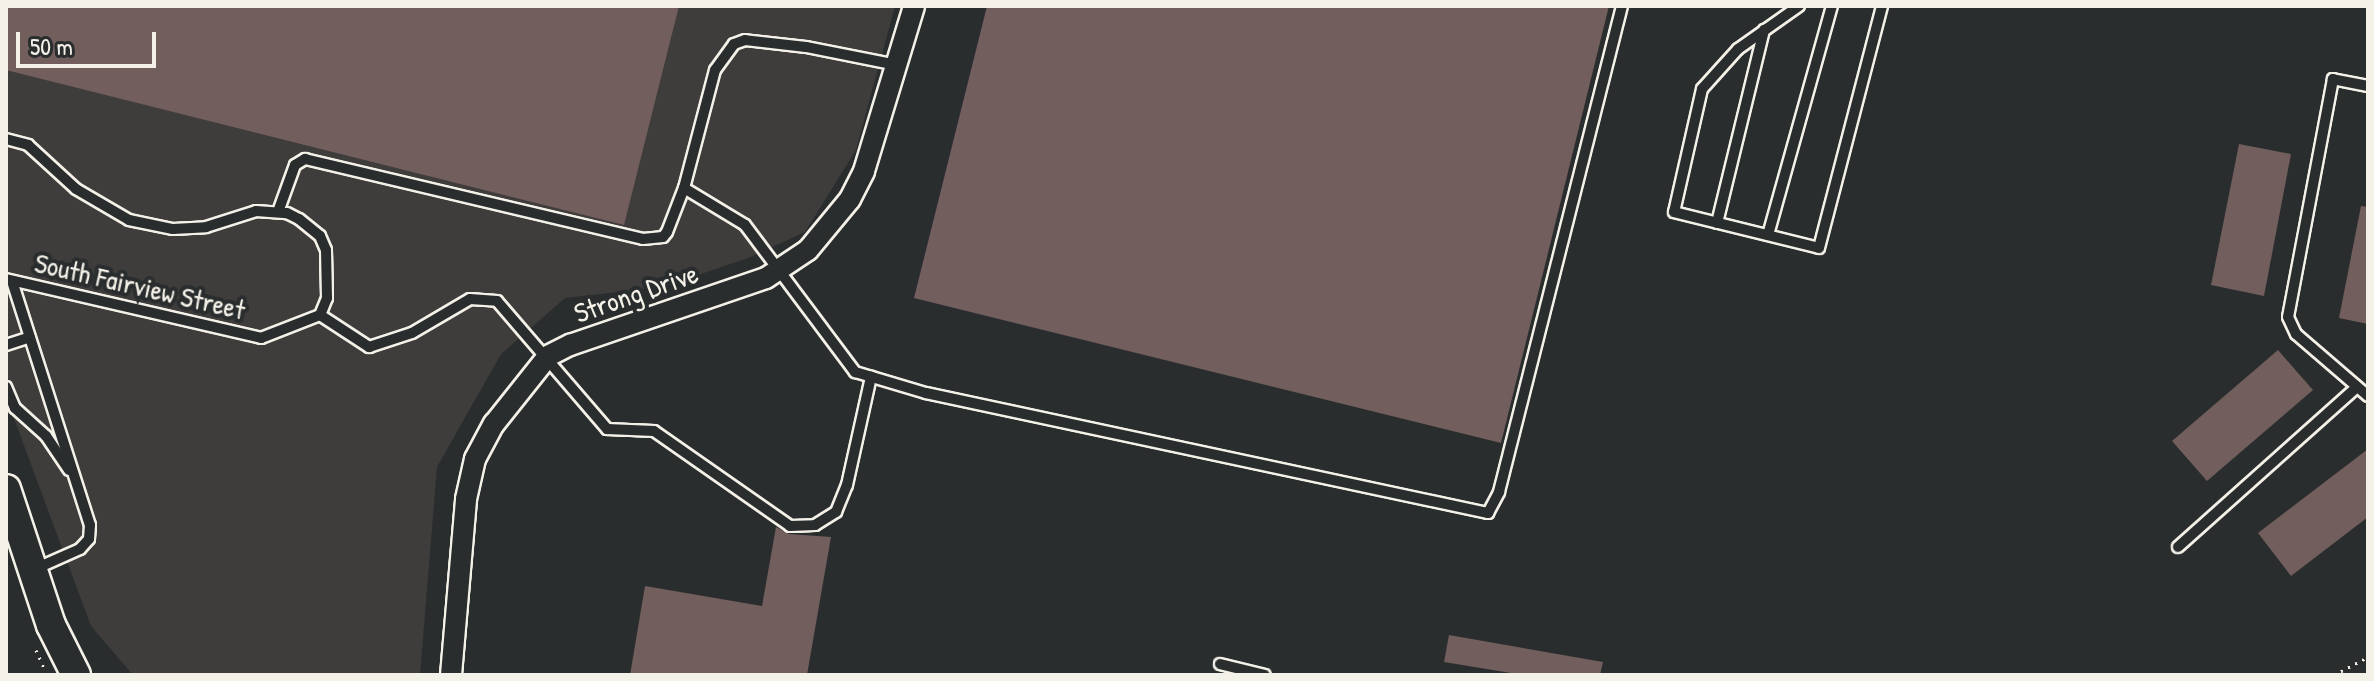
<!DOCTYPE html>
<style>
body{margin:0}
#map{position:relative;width:2374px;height:681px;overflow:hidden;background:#2a2d2e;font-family:"Patrick Hand",sans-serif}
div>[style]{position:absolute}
.built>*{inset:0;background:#3f3c3c}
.building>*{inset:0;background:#715e5d}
.path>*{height:3px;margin-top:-1.5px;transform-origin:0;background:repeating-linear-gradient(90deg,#f4f1e8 0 2px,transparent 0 8px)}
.roads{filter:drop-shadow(2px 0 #f4f1e8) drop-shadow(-2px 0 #f4f1e8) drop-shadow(0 2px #f4f1e8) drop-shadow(0 -2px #f4f1e8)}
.lane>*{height:10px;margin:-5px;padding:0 5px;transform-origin:5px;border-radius:5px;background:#2a2d2e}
.street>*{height:20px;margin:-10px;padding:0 10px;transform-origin:10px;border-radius:10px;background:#2a2d2e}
.secondary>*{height:28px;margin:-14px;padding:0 14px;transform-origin:14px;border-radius:14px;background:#2a2d2e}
span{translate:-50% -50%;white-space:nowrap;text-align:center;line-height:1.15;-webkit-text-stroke:8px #2a2d2e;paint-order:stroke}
.street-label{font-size:28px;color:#f4f1e8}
.frame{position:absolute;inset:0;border:8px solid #f4f1e8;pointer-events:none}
.scale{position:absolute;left:16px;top:32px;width:140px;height:36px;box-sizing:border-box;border:4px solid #f4f1e8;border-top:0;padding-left:10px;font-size:24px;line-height:28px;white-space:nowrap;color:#f4f1e8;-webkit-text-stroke:6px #2a2d2e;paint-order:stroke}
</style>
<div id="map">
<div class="built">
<i style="clip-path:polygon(6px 6px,895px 6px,856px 150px,805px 232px,748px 258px,663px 287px,565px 298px,501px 354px,437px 467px,420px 675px,133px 675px,91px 626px,6px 397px)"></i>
</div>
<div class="building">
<i style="clip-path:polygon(6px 6px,679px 6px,624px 225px,6px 70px)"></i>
<i style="clip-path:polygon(987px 6px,1609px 6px,1501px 443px,914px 298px)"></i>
<i style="clip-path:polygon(2239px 144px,2291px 154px,2264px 296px,2211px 285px)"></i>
<i style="clip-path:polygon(2361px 206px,2368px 207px,2368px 324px,2339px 318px)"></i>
<i style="clip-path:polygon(2278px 350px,2313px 390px,2207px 481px,2172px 441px)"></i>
<i style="clip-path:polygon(2368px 449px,2368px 517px,2291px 576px,2258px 533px)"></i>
<i style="clip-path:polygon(776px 527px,789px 534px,831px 537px,807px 675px,630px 675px,645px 586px,762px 606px)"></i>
<i style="clip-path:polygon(1449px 635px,1603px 662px,1600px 675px,1523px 675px,1444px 662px)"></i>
</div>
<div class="path">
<i style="left:36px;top:650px;width:24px;rotate:66deg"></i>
<i style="left:2334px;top:675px;width:38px;rotate:-28deg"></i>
</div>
<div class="roads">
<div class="lane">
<i style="left:1799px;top:6px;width:75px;rotate:144.8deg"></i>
<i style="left:1738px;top:49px;width:54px;rotate:132deg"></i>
<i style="left:1702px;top:89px;width:126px;rotate:102.8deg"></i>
<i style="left:1674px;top:212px;width:149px;rotate:13.9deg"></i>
<i style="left:1819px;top:248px;width:250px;rotate:-75.4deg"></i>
<i style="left:897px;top:65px;width:93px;rotate:-168.8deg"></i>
<i style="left:806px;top:47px;width:61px;rotate:-173.5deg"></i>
<i style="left:745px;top:40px;width:12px;rotate:160deg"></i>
<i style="left:734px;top:44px;width:32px;rotate:126deg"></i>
<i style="left:715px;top:70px;width:122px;rotate:104.7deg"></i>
<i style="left:684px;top:188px;width:71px;rotate:31.2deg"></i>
<i style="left:745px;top:225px;width:184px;rotate:53.2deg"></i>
<i style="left:855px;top:372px;width:74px;rotate:16.5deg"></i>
<i style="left:926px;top:393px;width:575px;rotate:12.05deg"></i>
<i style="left:1488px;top:513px;width:24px;rotate:-62deg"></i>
<i style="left:1499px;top:492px;width:501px;rotate:-75.8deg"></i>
<i style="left:2368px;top:86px;width:36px;rotate:-169deg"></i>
<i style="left:2333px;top:79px;width:242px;rotate:100.7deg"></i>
<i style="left:2288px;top:317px;width:19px;rotate:65deg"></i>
<i style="left:2296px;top:334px;width:95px;rotate:40.7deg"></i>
<i style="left:6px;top:139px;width:23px;rotate:15deg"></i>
<i style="left:28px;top:145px;width:65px;rotate:42.5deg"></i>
<i style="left:76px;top:189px;width:61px;rotate:30.3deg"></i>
<i style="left:129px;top:220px;width:45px;rotate:11.6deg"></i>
<i style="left:173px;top:229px;width:33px;rotate:-3deg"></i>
<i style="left:206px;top:227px;width:52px;rotate:-17.7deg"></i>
<i style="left:256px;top:211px;width:31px;rotate:4deg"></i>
<i style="left:287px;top:213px;width:13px;rotate:27deg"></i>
<i style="left:299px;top:219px;width:27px;rotate:39deg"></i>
<i style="left:320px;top:236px;width:15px;rotate:67deg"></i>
<i style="left:326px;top:250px;width:48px;rotate:88.8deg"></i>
<i style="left:327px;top:298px;width:18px;rotate:112deg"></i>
<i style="left:278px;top:212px;width:50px;rotate:-70.1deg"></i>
<i style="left:295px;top:165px;width:12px;rotate:-31deg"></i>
<i style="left:305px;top:159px;width:347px;rotate:13.3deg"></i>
<i style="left:643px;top:239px;width:20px;rotate:-6deg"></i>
<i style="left:663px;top:237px;width:6px;rotate:-51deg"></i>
<i style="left:667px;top:232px;width:47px;rotate:-68.9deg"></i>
<i style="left:1717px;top:223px;width:199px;rotate:-76.3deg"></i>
<i style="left:1768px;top:235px;width:238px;rotate:-74.4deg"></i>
<i style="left:6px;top:279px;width:262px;rotate:13deg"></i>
<i style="left:261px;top:338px;width:63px;rotate:-21.3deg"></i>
<i style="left:320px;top:315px;width:59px;rotate:33.1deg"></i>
<i style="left:369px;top:347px;width:45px;rotate:-18deg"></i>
<i style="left:412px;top:333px;width:67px;rotate:-30.4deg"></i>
<i style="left:470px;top:299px;width:27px;rotate:4deg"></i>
<i style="left:497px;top:301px;width:169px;rotate:49.3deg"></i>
<i style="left:607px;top:429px;width:47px;rotate:2.4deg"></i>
<i style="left:654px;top:431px;width:166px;rotate:34.9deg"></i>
<i style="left:790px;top:526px;width:25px;rotate:-2deg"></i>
<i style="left:815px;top:525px;width:25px;rotate:-32deg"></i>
<i style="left:836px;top:512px;width:29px;rotate:-68deg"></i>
<i style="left:847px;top:485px;width:111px;rotate:-77.5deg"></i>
<i style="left:12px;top:281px;width:256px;rotate:72.3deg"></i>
<i style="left:90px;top:525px;width:14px;rotate:94deg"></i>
<i style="left:89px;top:539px;width:13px;rotate:132deg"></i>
<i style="left:80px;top:549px;width:49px;rotate:156deg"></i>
<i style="left:6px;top:345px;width:25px;rotate:-18deg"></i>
<i style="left:6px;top:387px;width:23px;rotate:67deg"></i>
<i style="left:15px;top:408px;width:42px;rotate:42.1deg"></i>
<i style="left:46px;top:436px;width:41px;rotate:55.9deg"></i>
<i style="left:2178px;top:547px;width:240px;rotate:-41.8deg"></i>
<i style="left:1220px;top:664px;width:46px;rotate:13.7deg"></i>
</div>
<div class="street">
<i style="left:451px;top:675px;width:177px;rotate:-85.1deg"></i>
<i style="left:466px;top:499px;width:41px;rotate:-77.3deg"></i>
<i style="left:475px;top:459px;width:40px;rotate:-62deg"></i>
<i style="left:494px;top:424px;width:87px;rotate:-51.5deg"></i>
<i style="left:548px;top:356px;width:25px;rotate:-27deg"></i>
<i style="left:570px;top:345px;width:207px;rotate:-18.9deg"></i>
<i style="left:766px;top:278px;width:50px;rotate:-33.7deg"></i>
<i style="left:808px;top:250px;width:66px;rotate:-50.5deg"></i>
<i style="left:850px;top:199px;width:31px;rotate:-63deg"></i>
<i style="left:864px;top:171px;width:172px;rotate:-73.1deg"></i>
</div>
<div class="secondary">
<i style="left:6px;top:489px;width:143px;rotate:71.7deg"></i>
<i style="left:51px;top:625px;width:56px;rotate:63.4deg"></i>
</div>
</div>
<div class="street-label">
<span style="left:140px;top:286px;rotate:13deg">South Fairview Street</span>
<span style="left:636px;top:293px;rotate:-19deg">Strong Drive</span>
</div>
<div class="frame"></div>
<div class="scale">50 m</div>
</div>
